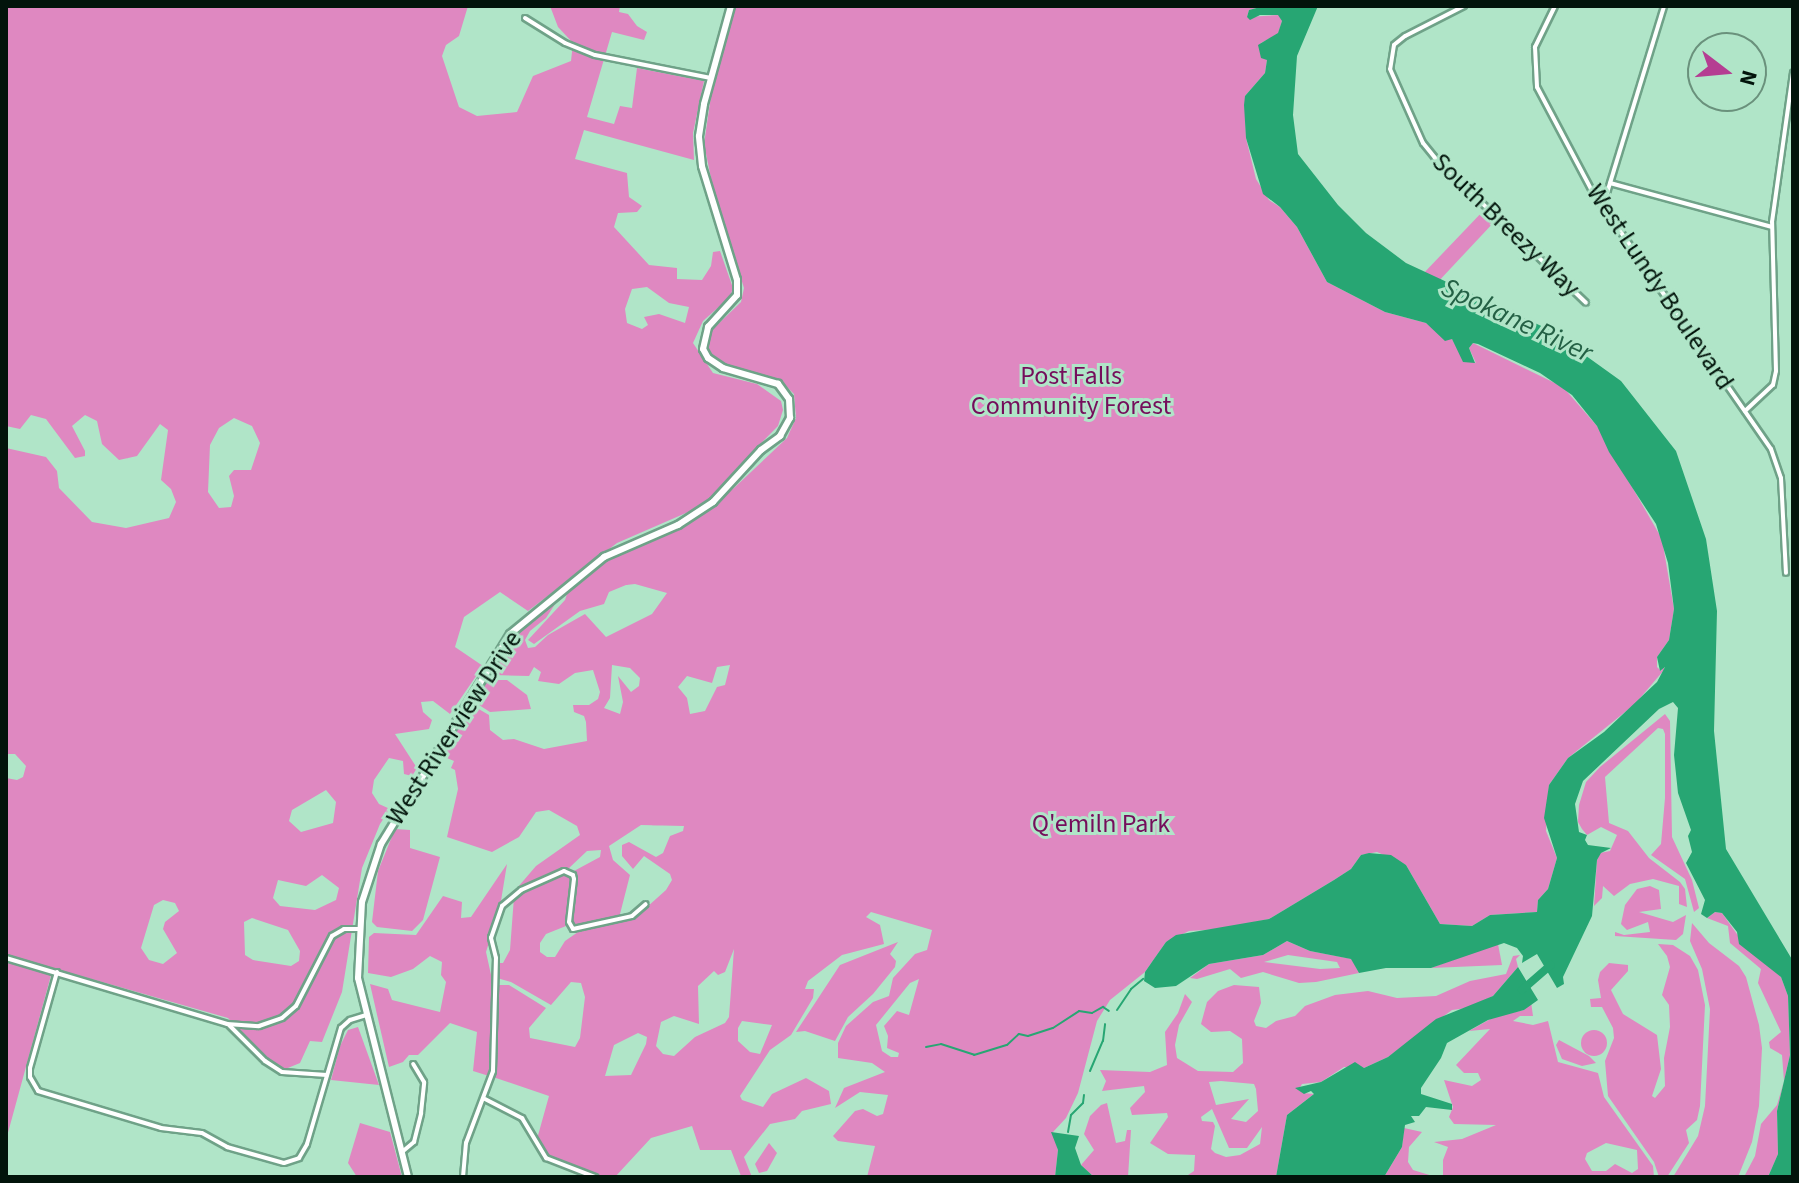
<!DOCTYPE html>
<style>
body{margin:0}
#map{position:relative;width:1799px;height:1183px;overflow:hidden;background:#b0e5c8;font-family:"Source Sans 3",sans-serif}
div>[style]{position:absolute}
.green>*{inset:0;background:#df88c1}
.round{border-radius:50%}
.water>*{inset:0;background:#27a673}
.stream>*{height:2px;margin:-1px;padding:0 1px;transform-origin:1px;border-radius:1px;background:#27a673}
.river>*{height:8px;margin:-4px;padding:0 4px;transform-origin:4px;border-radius:4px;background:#27a673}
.roads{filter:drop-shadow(2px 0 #6fa288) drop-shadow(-2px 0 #6fa288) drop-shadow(0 2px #6fa288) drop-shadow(0 -2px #6fa288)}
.street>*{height:4px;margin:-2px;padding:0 2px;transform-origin:2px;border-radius:2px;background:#fff}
.secondary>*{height:6px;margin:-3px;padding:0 3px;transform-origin:3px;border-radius:3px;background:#fff}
span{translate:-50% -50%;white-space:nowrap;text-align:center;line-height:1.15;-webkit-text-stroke:6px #b0e5c8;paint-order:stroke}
.street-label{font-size:26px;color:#02140b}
.park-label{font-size:26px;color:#750d5b}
.water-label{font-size:28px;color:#246145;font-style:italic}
.frame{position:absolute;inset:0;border:8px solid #02140b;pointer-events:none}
.north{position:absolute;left:1687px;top:32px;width:80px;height:80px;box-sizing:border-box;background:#b0e5c8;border:2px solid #6a917c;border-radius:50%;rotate:106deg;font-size:22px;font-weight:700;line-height:32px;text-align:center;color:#02140b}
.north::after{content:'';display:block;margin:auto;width:28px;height:36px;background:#b53d92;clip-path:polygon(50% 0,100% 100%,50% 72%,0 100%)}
</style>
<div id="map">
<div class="green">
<i style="clip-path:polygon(evenodd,6px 6px,468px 6px,459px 36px,446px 45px,442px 56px,459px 107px,477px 116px,517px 112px,533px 76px,571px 61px,573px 43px,558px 27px,550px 6px,620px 6px,619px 12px,628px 14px,637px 26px,647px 32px,644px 40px,612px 32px,587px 117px,614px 124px,620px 106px,632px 108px,637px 68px,704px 81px,693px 133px,694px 160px,584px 130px,575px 159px,627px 173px,629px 197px,642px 206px,637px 212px,618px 213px,614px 227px,649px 265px,677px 268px,677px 279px,702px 280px,711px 266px,713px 252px,720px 251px,733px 288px,730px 297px,703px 321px,693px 343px,713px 373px,757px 384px,781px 401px,783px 410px,778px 426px,735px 470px,721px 492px,702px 506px,617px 543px,528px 611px,500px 592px,464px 617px,455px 647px,483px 666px,450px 714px,433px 701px,421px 702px,423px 712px,432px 720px,429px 729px,395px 734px,417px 768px,412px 776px,404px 774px,403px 761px,389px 758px,374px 780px,372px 793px,379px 804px,390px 809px,380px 824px,362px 868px,342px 992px,322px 1042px,310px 1041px,300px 1063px,283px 1070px,267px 1060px,228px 1018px,53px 968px,6px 1140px,6px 778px,17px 780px,23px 777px,26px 766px,15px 754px,6px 754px,6px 448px,46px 457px,57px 471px,59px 488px,92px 522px,126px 528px,169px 518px,176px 502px,171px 489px,161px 480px,168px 430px,160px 424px,137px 456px,119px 460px,102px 444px,97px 421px,85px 415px,72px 426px,85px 451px,85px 456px,75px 458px,46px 419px,31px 415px,20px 429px,6px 426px,6px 6px,647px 287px,669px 303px,689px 307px,685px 323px,659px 314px,644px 317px,648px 325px,642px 329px,627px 323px,625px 309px,632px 289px,647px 287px,6px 6px,234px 418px,252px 426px,260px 443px,251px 470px,234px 470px,229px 476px,234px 496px,231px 507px,219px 508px,208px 492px,210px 445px,219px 428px,234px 418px,6px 6px,326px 790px,336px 802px,333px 823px,301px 832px,289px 821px,292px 810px,326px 790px,6px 6px,322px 875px,339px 888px,336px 900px,315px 910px,280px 906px,273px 898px,278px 880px,306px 886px,322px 875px,6px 6px,163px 900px,175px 903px,179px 911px,165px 922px,163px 929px,177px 953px,163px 964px,149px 960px,141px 948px,154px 905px,163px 900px,6px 6px,252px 918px,288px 930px,300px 951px,299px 961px,291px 966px,253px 960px,245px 955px,244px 922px,252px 918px)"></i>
<i style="clip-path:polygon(evenodd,735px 6px,1264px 6px,1249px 10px,1247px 17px,1279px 15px,1282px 21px,1278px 34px,1261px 43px,1267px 60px,1265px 73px,1245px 96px,1246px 138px,1256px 179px,1269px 200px,1280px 207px,1297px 227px,1327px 282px,1385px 312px,1426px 323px,1446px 339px,1452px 339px,1458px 350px,1476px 363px,1469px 348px,1473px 343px,1563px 387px,1597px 426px,1662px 539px,1674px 609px,1669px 640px,1657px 657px,1657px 667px,1661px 671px,1664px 666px,1664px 670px,1635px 704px,1568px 758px,1549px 785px,1546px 831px,1557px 858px,1548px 889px,1538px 900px,1537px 912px,1490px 915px,1472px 926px,1440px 924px,1406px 865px,1377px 852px,1361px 855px,1351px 869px,1334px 880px,1269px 919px,1220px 929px,1189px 931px,1166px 942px,1145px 972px,1110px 1000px,1097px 1021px,1078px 1093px,1066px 1118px,1053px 1132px,1058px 1150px,1055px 1177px,867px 1177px,875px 1146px,838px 1141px,833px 1136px,855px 1111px,863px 1109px,877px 1116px,883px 1114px,888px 1095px,860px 1092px,835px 1108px,844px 1088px,885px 1072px,872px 1063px,838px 1058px,838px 1043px,846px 1026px,873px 1002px,889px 996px,893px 978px,915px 954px,927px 950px,932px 930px,871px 912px,866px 917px,880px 925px,884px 944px,842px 955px,808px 981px,805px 989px,814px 989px,813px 998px,791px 1035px,770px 1050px,740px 1096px,742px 1100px,763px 1107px,772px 1094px,806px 1078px,829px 1091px,831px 1104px,802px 1111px,795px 1119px,770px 1124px,744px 1157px,752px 1177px,741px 1176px,731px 1150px,700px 1150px,692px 1126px,651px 1138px,615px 1177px,599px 1177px,552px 1159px,537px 1139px,549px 1096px,493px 1077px,497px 985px,509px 985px,546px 1008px,529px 1028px,530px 1038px,575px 1047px,580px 1038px,585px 997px,581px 983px,571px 982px,551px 1005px,511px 982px,497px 978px,498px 963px,503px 963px,510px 950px,514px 897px,564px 873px,571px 876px,566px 926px,546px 934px,540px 943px,540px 952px,547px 957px,555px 957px,565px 941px,578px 932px,637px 916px,666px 890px,672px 880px,670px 874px,644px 856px,633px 869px,622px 856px,622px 845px,629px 842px,656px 857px,663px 853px,670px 836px,683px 831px,684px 826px,641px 825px,609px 846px,613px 860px,630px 875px,619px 918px,574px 928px,570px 922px,574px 871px,600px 857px,601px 850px,587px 851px,568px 869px,512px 894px,536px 866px,580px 835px,577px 826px,549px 810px,536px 812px,519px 837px,492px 852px,447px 837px,458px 789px,455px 770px,451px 768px,454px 761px,442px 756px,470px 704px,489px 715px,490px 730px,503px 740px,514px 739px,544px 749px,587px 741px,586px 722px,584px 716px,574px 712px,573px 705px,589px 705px,598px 699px,600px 692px,593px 670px,575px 673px,559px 684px,538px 681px,541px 672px,534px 667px,529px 676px,494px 675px,490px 672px,511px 638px,561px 595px,546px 618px,530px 631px,525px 640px,528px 648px,535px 647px,548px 635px,585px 614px,606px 637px,652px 614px,667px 593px,635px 584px,626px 585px,609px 592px,604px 604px,580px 611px,534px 644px,528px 640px,565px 600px,569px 588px,587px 573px,623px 551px,682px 527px,734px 488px,787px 438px,796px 418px,794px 394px,780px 380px,728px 366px,714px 358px,707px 345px,712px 330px,741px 302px,744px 288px,713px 188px,704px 144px,713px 82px,735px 6px,612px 665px,630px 668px,640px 678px,639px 686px,631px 692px,618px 676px,623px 702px,620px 714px,604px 708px,610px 698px,612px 665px,735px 6px,730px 665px,725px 685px,717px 687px,705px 711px,690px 714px,687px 698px,678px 687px,687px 676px,712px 683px,717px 667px,730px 665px,735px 6px,734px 949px,729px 1017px,725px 1023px,695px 1037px,674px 1056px,663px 1054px,656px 1046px,661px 1022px,674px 1016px,699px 1024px,698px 986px,714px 971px,718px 975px,725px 972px,734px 949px,735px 6px,919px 979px,909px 1015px,897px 1011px,884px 1026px,888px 1036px,887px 1048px,899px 1053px,898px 1057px,891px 1057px,882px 1051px,876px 1025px,910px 983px,919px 979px,735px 6px,742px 1021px,772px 1025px,760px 1054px,750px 1052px,738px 1041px,738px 1028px,742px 1021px,735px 6px,638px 1033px,647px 1037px,646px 1044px,631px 1075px,605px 1076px,614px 1045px,638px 1033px)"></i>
<i style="clip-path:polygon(1485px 209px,1496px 220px,1436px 284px,1421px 276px)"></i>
<i style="clip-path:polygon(487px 680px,507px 680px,527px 695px,531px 709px,490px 712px,479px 705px,478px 689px)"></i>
<i style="clip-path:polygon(1665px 714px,1670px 721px,1672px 837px,1692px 880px,1699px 908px,1694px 912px,1685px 879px,1651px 855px,1661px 844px,1665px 798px,1665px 734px,1663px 729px,1658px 728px,1605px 777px,1609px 823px,1628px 831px,1649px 858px,1680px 882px,1685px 889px,1687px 907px,1679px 904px,1679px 886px,1653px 879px,1630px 884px,1614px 896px,1603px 886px,1602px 898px,1594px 906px,1597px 860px,1600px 853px,1610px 851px,1617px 835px,1601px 827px,1587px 835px,1582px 829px,1578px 822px,1579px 805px,1586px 782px,1600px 767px)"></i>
<i style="clip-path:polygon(395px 829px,410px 830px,410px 848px,440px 857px,423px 920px,412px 931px,377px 927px,372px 922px,378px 871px)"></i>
<i style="clip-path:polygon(507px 864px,500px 907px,486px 952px,493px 984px,489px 1076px,473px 1071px,477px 1032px,450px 1023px,418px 1055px,409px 1055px,403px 1062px,389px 1067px,370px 984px,388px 989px,392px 1000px,440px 1012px,446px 982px,441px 975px,442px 962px,430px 956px,413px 969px,391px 977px,368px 973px,369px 937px,374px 933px,416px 935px,443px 896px,462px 902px,461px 918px,471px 917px)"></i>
<i style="clip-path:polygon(1650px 886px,1659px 890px,1661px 909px,1639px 912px,1673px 922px,1686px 915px,1683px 934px,1676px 940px,1615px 936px,1615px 932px,1624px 935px,1650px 932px,1648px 922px,1627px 930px,1621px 924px,1625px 905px,1637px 889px)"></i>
<i style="clip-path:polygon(1715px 912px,1722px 913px,1739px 937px,1781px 977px,1788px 996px,1790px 1055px,1777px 1111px,1778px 1154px,1768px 1177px,1744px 1177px,1755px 1156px,1761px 1124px,1777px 1105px,1784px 1081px,1782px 1055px,1770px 1048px,1769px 1042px,1781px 1032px,1758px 983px,1761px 969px,1730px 943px,1728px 926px,1707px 918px)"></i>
<i style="clip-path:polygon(1692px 923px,1709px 943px,1739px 966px,1746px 977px,1759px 1025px,1762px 1048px,1759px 1106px,1752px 1142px,1738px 1177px,1673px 1177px,1698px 1136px,1705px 1106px,1710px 1009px,1702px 969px,1690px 941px)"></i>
<i style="clip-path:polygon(evenodd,1287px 941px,1310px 951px,1352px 959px,1359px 973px,1316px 982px,1299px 983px,1263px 972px,1241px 978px,1230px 969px,1197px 979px,1190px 978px,1209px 964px,1263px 955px,1287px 941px,1288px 955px,1337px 962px,1340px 968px,1320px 969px,1264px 962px,1288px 955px)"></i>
<i style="clip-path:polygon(898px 942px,890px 954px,896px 961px,895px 967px,873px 994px,848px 1017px,835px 1041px,805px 1031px,796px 1032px,840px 965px)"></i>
<i style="clip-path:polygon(1494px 944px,1498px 944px,1502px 965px,1431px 968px)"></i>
<i style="clip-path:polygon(1658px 944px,1673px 945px,1690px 956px,1698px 970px,1705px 1005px,1700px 1106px,1697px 1120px,1686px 1130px,1689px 1143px,1667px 1177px,1659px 1177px,1654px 1162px,1608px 1096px,1605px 1061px,1614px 1038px,1613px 1028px,1602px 1007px,1591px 1007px,1590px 999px,1601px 998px,1598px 980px,1600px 972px,1609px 963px,1628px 965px,1628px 971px,1611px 990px,1623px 1014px,1657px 1035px,1661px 1069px,1652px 1096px,1655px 1098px,1665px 1086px,1664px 1058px,1670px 1027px,1669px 1005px,1662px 995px,1670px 967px,1667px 956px)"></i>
<i style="clip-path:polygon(evenodd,1520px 955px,1516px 959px,1518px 967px,1493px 996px,1468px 1008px,1452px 1010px,1388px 1057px,1364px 1068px,1344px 1067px,1321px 1082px,1302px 1084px,1299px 1089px,1303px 1093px,1314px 1094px,1287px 1115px,1276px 1177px,1185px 1177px,1194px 1171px,1195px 1155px,1168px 1154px,1150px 1143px,1168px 1117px,1167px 1113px,1132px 1115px,1130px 1108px,1145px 1092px,1144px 1086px,1102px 1091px,1106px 1081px,1100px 1070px,1150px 1072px,1167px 1065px,1165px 1032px,1178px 1013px,1185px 994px,1192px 1002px,1179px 1025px,1175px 1045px,1177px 1058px,1198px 1071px,1233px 1072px,1243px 1063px,1242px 1039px,1230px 1031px,1211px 1032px,1201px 1024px,1207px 1002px,1218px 991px,1234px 985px,1259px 987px,1261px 1003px,1254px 1021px,1256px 1026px,1266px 1028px,1276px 1021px,1295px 1016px,1305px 1006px,1335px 995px,1368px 991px,1397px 998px,1436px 996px,1470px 981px,1506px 974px,1513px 956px,1520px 955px,1221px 1081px,1254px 1084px,1256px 1089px,1258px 1111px,1246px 1122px,1231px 1119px,1249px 1099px,1216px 1105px,1209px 1082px,1221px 1081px,1520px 955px,1212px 1109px,1229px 1148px,1247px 1148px,1262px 1127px,1260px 1144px,1240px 1155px,1226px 1157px,1215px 1153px,1211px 1149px,1215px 1126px,1213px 1122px,1202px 1121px,1201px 1117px,1212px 1109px)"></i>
<i style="clip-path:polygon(evenodd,1531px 1002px,1533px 1016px,1520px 1016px,1513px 1021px,1533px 1025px,1548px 1021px,1558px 1062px,1598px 1073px,1604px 1097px,1653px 1166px,1654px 1177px,1443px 1177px,1443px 1160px,1448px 1147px,1434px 1142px,1462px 1139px,1496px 1125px,1454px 1124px,1449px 1117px,1453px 1107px,1444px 1080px,1472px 1086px,1481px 1080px,1478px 1073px,1464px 1073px,1456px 1065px,1490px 1029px,1469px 1031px,1494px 1017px,1524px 1010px,1531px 1002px,1606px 1143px,1637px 1150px,1638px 1169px,1632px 1173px,1615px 1164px,1606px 1171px,1592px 1171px,1585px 1159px,1587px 1153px,1606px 1143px)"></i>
<i style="clip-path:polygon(358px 1027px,379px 1085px,331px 1080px,340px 1046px,348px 1030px)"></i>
<i class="round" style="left:1581px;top:1030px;width:26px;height:26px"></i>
<i style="clip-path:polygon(1559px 1040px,1589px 1056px,1596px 1063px,1582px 1066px,1562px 1059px,1556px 1045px)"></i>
<i style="clip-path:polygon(1107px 1103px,1116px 1143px,1125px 1141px,1127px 1130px,1131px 1130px,1128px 1177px,1094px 1177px,1081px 1165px,1094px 1150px,1084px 1134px,1090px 1116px,1101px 1105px)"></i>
<i style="clip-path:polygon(360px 1123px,390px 1132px,402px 1177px,357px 1177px,348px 1163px)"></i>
<i style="clip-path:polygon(1404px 1128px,1422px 1132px,1409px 1147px,1408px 1162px,1413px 1170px,1436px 1177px,1384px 1177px,1402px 1147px)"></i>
<i style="clip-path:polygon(769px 1143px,777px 1153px,767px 1171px,759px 1173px,755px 1164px)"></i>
</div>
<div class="water">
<i style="clip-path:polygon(1264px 6px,1318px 6px,1297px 56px,1293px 115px,1298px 154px,1338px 205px,1366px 233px,1406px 263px,1550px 330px,1621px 381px,1676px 451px,1706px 539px,1717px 611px,1714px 731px,1726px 849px,1793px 961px,1793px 1177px,1768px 1177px,1778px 1154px,1777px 1111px,1790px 1055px,1788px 996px,1781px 977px,1739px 944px,1737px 932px,1722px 913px,1715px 912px,1707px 918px,1701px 914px,1705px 900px,1686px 863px,1692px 852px,1688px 836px,1691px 830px,1678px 793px,1674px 755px,1678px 708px,1673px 702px,1659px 709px,1583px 781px,1575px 804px,1579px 832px,1587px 835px,1585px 840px,1588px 845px,1611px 848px,1601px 853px,1597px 860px,1592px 916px,1563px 977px,1564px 984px,1557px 988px,1537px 954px,1522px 963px,1523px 956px,1517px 948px,1504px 943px,1431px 968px,1386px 968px,1359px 973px,1351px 959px,1310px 951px,1287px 941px,1263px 955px,1209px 964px,1176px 986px,1155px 988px,1144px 981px,1145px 972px,1154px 959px,1166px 942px,1176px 935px,1269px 919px,1334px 880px,1351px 869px,1361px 855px,1369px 853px,1391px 855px,1406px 865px,1440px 924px,1472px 926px,1490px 915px,1537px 912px,1538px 900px,1548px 889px,1557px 858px,1544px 818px,1549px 785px,1568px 758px,1604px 732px,1657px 682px,1665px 667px,1660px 671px,1657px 657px,1669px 640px,1674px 609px,1668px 563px,1656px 524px,1609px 452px,1597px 426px,1572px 395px,1540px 373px,1478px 344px,1473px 343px,1469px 348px,1475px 363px,1463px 362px,1452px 339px,1445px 341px,1426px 323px,1385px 312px,1327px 282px,1297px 227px,1280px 207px,1263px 194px,1246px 138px,1244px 105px,1245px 96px,1265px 73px,1267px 60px,1261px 58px,1258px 45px,1278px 33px,1282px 21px,1278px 15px,1260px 15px,1250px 20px,1247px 17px,1249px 10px)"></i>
<i style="clip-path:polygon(1518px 967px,1538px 1000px,1524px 1010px,1488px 1020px,1447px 1043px,1441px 1058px,1421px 1088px,1421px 1094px,1452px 1104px,1452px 1110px,1426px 1107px,1419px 1116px,1411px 1116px,1415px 1122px,1405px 1125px,1402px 1147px,1384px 1177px,1276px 1177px,1287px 1115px,1314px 1094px,1311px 1091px,1304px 1094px,1295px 1088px,1321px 1082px,1355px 1062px,1364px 1068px,1388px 1057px,1436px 1019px,1493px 996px)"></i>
<i style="clip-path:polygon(1051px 1132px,1079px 1136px,1075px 1148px,1081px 1165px,1094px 1177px,1055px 1177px,1058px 1150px)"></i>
</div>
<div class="stream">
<i style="left:1117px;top:1010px;width:25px;rotate:-56deg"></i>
<i style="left:1131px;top:989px;width:16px;rotate:-40deg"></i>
<i style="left:926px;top:1047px;width:15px;rotate:-11deg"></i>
<i style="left:941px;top:1044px;width:35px;rotate:18deg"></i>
<i style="left:974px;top:1055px;width:34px;rotate:-17deg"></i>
<i style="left:1007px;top:1045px;width:16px;rotate:-43deg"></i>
<i style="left:1019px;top:1034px;width:9px;rotate:13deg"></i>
<i style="left:1028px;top:1036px;width:26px;rotate:-18deg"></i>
<i style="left:1053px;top:1028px;width:31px;rotate:-33deg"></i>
<i style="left:1079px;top:1011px;width:13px;rotate:9deg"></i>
<i style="left:1092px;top:1013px;width:13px;rotate:-29deg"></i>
<i style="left:1103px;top:1007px;width:7px;rotate:34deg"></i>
<i style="left:1090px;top:1071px;width:33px;rotate:-67deg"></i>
<i style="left:1103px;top:1041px;width:17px;rotate:-83deg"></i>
<i style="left:1068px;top:1132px;width:17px;rotate:-80deg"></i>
<i style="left:1071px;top:1115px;width:17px;rotate:-45deg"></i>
<i style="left:1083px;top:1103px;width:8px;rotate:-83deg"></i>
</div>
<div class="river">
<i style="left:1522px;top:990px;width:38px;rotate:-41deg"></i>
</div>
<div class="roads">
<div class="street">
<i style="left:1464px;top:6px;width:66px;rotate:153deg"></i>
<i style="left:1405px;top:36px;width:14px;rotate:141deg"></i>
<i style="left:1394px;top:45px;width:24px;rotate:99deg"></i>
<i style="left:1390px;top:69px;width:81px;rotate:66deg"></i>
<i style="left:1423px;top:143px;width:19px;rotate:51deg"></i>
<i style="left:1435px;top:158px;width:209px;rotate:43.8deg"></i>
<i style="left:1555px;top:6px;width:46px;rotate:116deg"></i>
<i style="left:1535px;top:47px;width:40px;rotate:87.1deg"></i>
<i style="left:1537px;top:87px;width:115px;rotate:62.1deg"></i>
<i style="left:1591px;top:189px;width:316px;rotate:55.3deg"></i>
<i style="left:1771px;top:449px;width:31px;rotate:71deg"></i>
<i style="left:1781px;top:478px;width:95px;rotate:87deg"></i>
<i style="left:525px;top:18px;width:47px;rotate:32deg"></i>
<i style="left:565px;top:43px;width:32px;rotate:22deg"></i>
<i style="left:595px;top:55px;width:118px;rotate:11.2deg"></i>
<i style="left:1610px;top:183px;width:168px;rotate:15.2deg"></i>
<i style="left:1603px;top:206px;width:209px;rotate:-73deg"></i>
<i style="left:1745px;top:411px;width:38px;rotate:-43deg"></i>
<i style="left:1773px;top:385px;width:14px;rotate:-78deg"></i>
<i style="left:1776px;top:371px;width:149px;rotate:-91.5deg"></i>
<i style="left:1772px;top:222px;width:151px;rotate:-82deg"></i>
<i style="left:6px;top:958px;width:231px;rotate:16.6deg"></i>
<i style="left:227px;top:1024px;width:32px;rotate:4deg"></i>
<i style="left:259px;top:1026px;width:24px;rotate:-19deg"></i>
<i style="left:282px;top:1018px;width:18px;rotate:-41deg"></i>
<i style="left:296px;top:1006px;width:79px;rotate:-62.8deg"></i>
<i style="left:332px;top:936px;width:14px;rotate:-30deg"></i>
<i style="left:344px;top:929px;width:14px"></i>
<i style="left:57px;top:972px;width:100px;rotate:105.7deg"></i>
<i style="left:30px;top:1068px;width:9px;rotate:90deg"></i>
<i style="left:30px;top:1077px;width:16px;rotate:60deg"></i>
<i style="left:38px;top:1091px;width:128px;rotate:16.7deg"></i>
<i style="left:161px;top:1128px;width:41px;rotate:7deg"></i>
<i style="left:202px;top:1133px;width:29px;rotate:29deg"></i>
<i style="left:227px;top:1147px;width:59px;rotate:15.7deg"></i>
<i style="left:284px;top:1163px;width:16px;rotate:-18deg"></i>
<i style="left:299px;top:1158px;width:16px;rotate:-60deg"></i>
<i style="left:307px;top:1144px;width:121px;rotate:-73.7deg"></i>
<i style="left:341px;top:1028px;width:12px;rotate:-42deg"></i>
<i style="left:350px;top:1020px;width:17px;rotate:-17deg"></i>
<i style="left:229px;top:1025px;width:51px;rotate:45deg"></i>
<i style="left:265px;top:1061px;width:20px;rotate:33deg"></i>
<i style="left:282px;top:1072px;width:45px;rotate:3.8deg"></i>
<i style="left:485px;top:1099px;width:42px;rotate:27.2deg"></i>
<i style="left:522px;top:1118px;width:47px;rotate:59deg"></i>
<i style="left:546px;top:1158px;width:53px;rotate:21.2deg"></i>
<i style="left:402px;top:1152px;width:16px;rotate:-40deg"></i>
<i style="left:414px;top:1142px;width:30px;rotate:-76deg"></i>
<i style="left:421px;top:1113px;width:31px;rotate:-84deg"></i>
<i style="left:424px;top:1082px;width:21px;rotate:-121deg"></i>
<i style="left:463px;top:1177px;width:34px;rotate:-85deg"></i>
<i style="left:466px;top:1143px;width:77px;rotate:-69.4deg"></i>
<i style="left:493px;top:1071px;width:113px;rotate:-88.5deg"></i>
<i style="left:496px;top:958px;width:21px;rotate:-104deg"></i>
<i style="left:491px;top:938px;width:34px;rotate:-71deg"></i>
<i style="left:502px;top:906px;width:25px;rotate:-40deg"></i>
<i style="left:521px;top:890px;width:47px;rotate:-23.8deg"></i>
<i style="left:564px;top:871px;width:10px;rotate:24deg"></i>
<i style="left:573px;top:875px;width:4px;rotate:76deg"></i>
<i style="left:574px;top:879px;width:43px;rotate:96.6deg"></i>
<i style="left:569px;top:922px;width:8px;rotate:60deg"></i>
<i style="left:573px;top:929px;width:60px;rotate:-12.4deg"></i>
<i style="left:632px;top:916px;width:18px;rotate:-41deg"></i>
</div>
<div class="secondary">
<i style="left:408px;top:1177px;width:205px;rotate:-104.1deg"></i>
<i style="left:358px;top:978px;width:76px;rotate:-87deg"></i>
<i style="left:362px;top:902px;width:61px;rotate:-71.9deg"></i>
<i style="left:381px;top:844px;width:246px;rotate:-58.4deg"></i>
<i style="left:510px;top:634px;width:122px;rotate:-39.3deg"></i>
<i style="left:604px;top:557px;width:81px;rotate:-23.4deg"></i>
<i style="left:678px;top:525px;width:42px;rotate:-33.3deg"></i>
<i style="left:713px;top:502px;width:71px;rotate:-47.3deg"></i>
<i style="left:761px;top:450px;width:24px;rotate:-36deg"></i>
<i style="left:780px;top:436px;width:21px;rotate:-61deg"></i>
<i style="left:790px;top:418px;width:19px;rotate:-93deg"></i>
<i style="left:789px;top:399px;width:19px;rotate:-126deg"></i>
<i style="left:778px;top:384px;width:57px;rotate:-163.8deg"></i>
<i style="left:723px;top:368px;width:18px;rotate:-146deg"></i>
<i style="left:708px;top:358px;width:10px;rotate:-119deg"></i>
<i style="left:703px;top:349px;width:23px;rotate:-77deg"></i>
<i style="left:708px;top:327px;width:43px;rotate:-47.8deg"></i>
<i style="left:737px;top:295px;width:15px;rotate:-90deg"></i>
<i style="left:737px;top:280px;width:119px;rotate:-107.1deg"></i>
<i style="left:702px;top:166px;width:30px;rotate:-96deg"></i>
<i style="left:699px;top:136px;width:32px;rotate:-81deg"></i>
<i style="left:704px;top:104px;width:102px;rotate:-74.6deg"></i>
</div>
</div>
<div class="street-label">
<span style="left:1506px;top:225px;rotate:44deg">South Breezy Way</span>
<span style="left:1660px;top:287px;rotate:56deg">West Lundy Boulevard</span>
<span style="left:454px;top:728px;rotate:-57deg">West Riverview Drive</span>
</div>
<div class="park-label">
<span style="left:1071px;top:391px">Post Falls<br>Community Forest</span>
<span style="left:1101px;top:824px">Q'emiln Park</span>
</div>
<div class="water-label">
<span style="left:1517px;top:320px;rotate:25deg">Spokane River</span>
</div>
<div class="frame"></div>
<div class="north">N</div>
</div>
